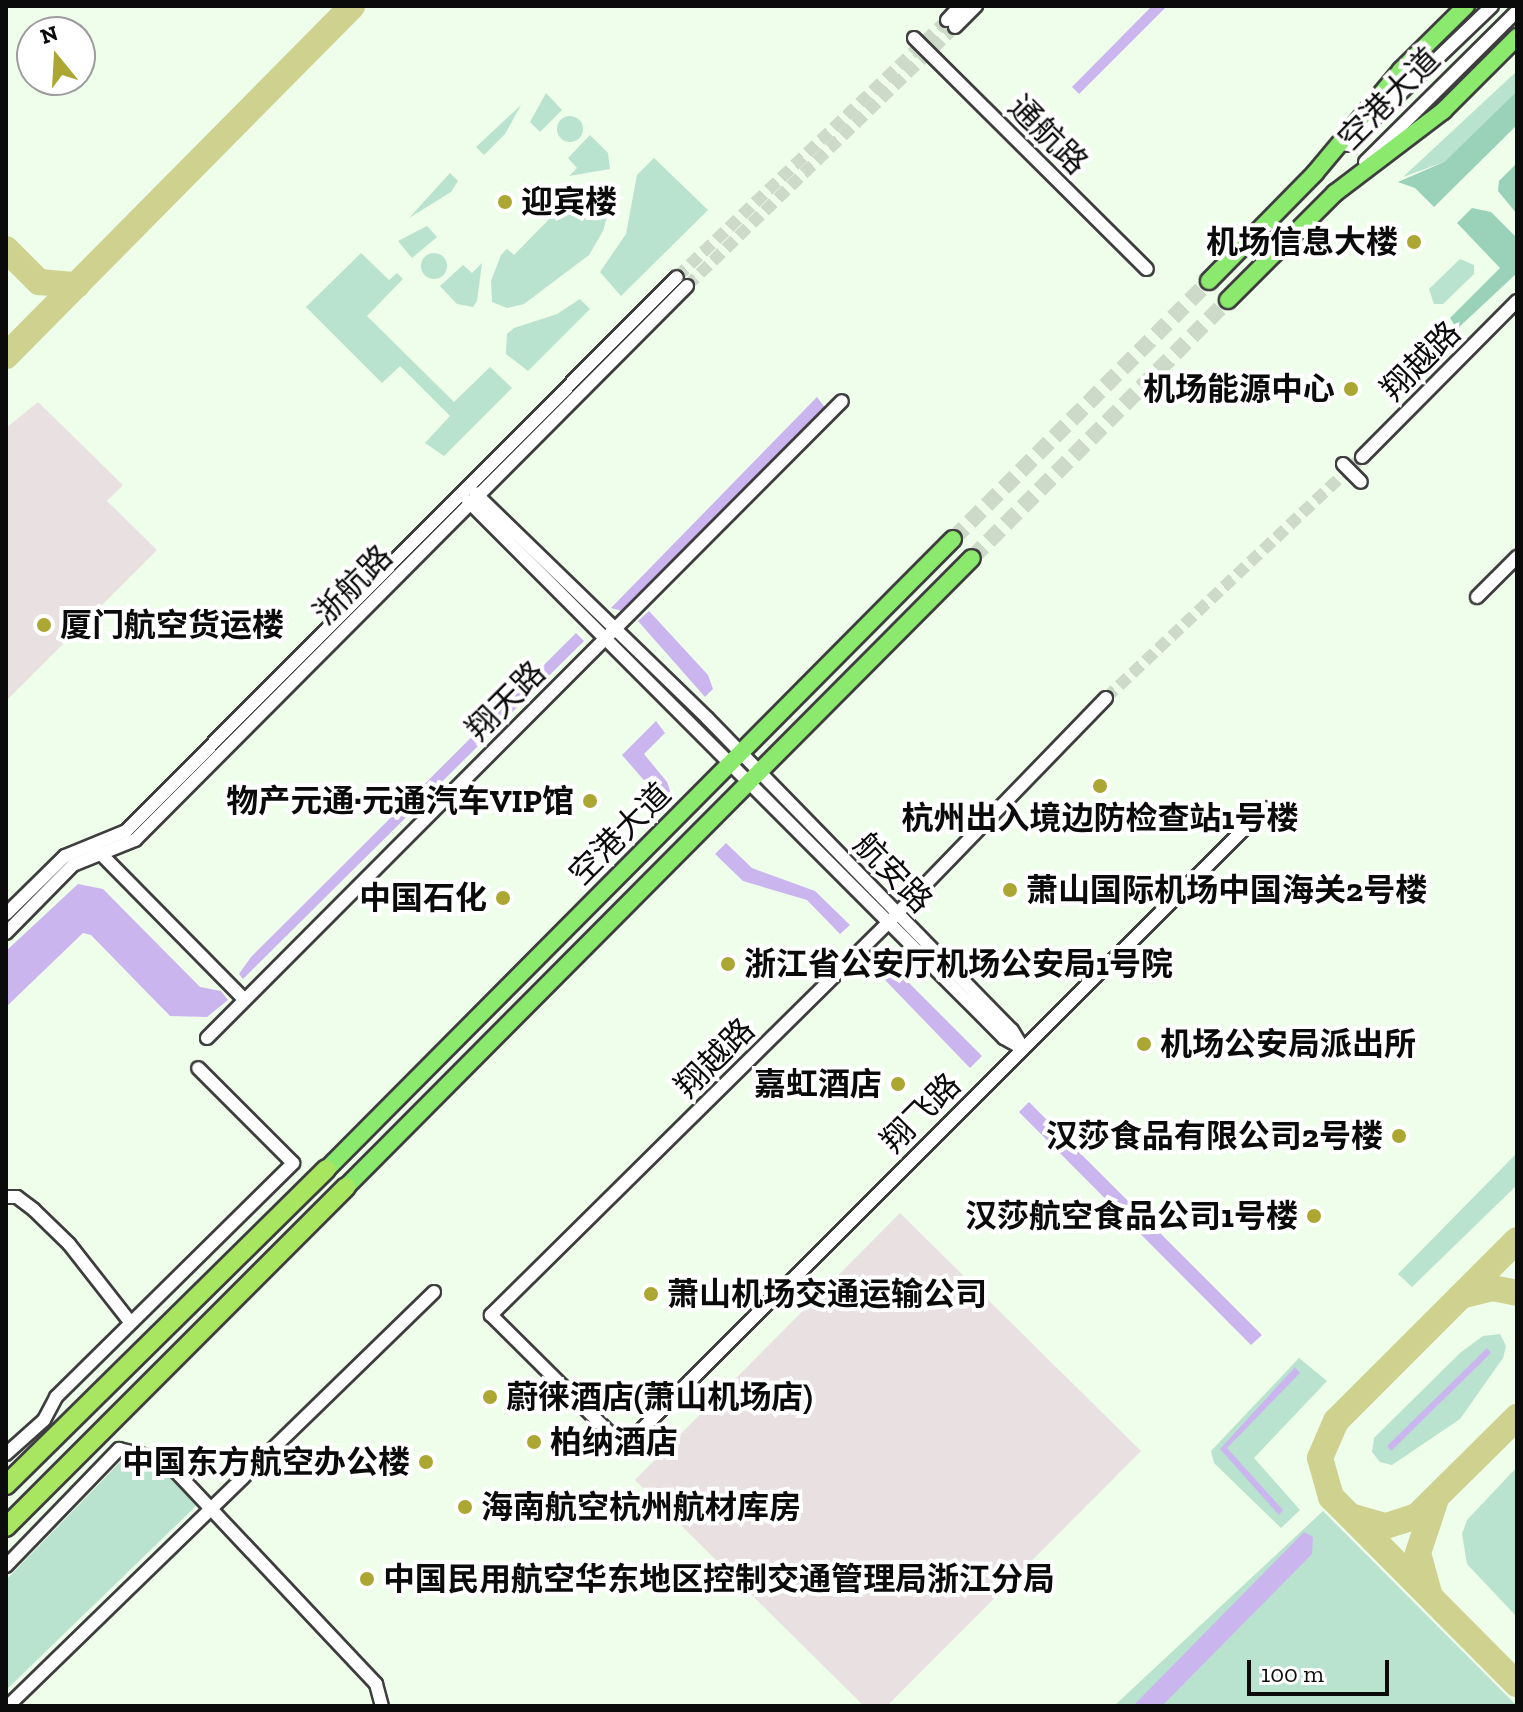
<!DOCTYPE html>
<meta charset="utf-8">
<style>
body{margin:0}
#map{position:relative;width:1523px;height:1712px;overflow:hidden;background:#effdeb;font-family:"Zilla Slab","Noto Sans SC",serif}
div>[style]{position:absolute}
.industrial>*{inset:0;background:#e9e0e1}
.green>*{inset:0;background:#b9e3ce}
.round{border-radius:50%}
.forest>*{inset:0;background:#9ad2b9}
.water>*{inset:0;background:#cbb5ef}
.taxiway>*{height:26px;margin:-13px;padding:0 13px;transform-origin:13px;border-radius:13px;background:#ced28e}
.minor-tunnel>*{height:12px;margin-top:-6px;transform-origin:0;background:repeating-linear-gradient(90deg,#cdd9c9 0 12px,transparent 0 18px)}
.major-tunnel>*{height:16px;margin-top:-8px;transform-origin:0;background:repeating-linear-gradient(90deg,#cdd9c9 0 16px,transparent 0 24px)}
.roads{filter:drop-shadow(2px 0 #3e3e3e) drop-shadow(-2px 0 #3e3e3e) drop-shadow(0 2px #3e3e3e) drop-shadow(0 -2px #3e3e3e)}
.minor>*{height:12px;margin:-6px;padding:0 6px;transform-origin:6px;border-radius:6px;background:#fff}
.major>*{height:16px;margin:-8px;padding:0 8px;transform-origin:8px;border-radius:8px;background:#8bea6e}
.highway>*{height:18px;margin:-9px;padding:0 9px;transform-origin:9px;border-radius:9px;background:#a8e561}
.dots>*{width:22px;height:22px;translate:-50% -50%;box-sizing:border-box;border:4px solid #fff;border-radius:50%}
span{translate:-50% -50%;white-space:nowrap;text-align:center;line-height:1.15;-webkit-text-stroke:8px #fff;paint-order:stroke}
.street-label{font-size:32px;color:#0b0b0b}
.poi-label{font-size:32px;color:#0b0b0b;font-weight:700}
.left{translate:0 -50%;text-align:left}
.right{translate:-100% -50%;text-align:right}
.frame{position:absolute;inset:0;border:8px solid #0b0b0b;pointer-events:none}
.north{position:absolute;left:16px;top:16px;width:80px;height:80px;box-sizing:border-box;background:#fff;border:2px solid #9d9d9d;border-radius:50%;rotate:342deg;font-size:22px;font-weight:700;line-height:32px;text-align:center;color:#0b0b0b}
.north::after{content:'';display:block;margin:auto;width:28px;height:36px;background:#aca732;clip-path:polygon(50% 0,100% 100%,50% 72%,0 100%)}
.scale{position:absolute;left:1247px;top:1660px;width:142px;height:36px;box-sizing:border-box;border:4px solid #0b0b0b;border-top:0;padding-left:10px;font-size:24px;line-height:28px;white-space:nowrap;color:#0b0b0b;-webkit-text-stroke:6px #fff;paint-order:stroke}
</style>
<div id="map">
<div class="industrial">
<i style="clip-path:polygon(38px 402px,123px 485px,107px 501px,157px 550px,6px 701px,6px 428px)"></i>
<i style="clip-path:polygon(900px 1213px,1141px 1451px,887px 1706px,864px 1706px,635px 1480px)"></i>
</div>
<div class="green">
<i style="clip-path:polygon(1517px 71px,1517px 91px,1444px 162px,1403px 177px)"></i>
<i style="clip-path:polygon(546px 93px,562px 110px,540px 132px,530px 122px)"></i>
<i style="clip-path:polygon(521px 105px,505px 134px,484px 155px,476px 147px)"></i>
<i class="round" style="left:557px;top:116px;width:26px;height:26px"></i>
<i style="clip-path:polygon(590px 135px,608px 153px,610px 169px,569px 176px,577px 168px,568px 158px)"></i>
<i style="clip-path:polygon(654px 158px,708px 210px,621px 296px,600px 272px,626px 234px,637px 175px)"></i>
<i style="clip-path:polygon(450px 173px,458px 181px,451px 192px,409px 218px)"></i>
<i style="clip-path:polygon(589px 186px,606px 189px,612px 199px,603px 231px,589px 255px,524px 304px,507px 308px,492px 302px,491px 281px,501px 255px,507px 249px,514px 255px,558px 210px,551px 203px)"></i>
<i style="clip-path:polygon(427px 226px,437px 237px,412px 258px,398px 241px)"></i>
<i class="round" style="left:421px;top:253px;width:26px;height:26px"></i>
<i style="clip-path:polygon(361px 253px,389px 280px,397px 273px,403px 279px,367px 316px,454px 402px,490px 367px,512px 388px,444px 456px,425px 443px,450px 416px,400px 366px,382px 383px,306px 307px)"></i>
<i style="clip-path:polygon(1460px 259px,1474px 265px,1474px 274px,1443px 304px,1434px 304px,1429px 289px)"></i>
<i style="clip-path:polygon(482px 263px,477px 301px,473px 307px,457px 304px,440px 286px,463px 265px,472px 273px)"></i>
<i style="clip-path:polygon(580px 299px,590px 309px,528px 371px,506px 354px,507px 334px,514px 328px,557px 314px)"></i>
<i style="clip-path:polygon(1517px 1153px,1517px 1185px,1412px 1287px,1398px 1274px)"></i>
<i style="clip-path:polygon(1500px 1334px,1506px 1346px,1503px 1358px,1460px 1419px,1392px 1465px,1380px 1462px,1372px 1452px,1374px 1438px,1460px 1353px,1483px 1336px)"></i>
<i style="clip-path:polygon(1299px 1358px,1327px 1381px,1254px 1458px,1300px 1510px,1281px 1528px,1214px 1463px,1211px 1451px)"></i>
<i style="clip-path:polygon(125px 1457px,163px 1464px,196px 1498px,195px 1507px,6px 1690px,6px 1580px)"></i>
<i style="clip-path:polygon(1517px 1467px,1517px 1617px,1467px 1564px,1462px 1534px,1467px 1520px)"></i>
<i style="clip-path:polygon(1323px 1511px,1517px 1706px,1114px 1706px)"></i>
</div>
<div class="forest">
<i style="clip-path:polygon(1517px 91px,1517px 125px,1434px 207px,1415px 188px,1398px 182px,1444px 162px)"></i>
<i style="clip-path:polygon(1517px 163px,1517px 214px,1498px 191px,1499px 181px)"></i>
<i style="clip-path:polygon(1472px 208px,1491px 212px,1517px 238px,1517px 273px,1457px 329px,1450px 318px,1500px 268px,1457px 223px)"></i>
<i style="clip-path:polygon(1354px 226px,1356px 248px,1365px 257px,1362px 260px,1340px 239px)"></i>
</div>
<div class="water">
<i style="clip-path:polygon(1152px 6px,1167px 6px,1079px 94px,1072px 87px)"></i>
<i style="clip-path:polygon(817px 397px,826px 409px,626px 612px,611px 608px)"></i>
<i style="clip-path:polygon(649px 611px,708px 675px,713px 689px,705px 697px,638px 621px)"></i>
<i style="clip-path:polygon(576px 633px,584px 641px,243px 979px,239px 974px,251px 957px)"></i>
<i style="clip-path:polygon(656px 721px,665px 733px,644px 754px,667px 782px,671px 793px,662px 801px,622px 755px)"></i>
<i style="clip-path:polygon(726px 843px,752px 868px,815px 891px,850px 925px,840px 934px,807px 900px,743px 881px,715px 854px)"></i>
<i style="clip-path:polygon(78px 884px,103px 889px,200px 987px,221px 991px,228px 1000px,207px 1017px,170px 1016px,91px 935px,83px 933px,6px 1007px,6px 951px)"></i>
<i style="clip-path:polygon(888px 962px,982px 1056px,970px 1068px,885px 980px,880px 969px)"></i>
<i style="clip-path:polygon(1029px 1102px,1262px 1335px,1251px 1345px,1019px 1112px)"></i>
<i style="clip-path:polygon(1487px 1348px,1491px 1353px,1391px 1451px,1387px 1446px)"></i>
<i style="clip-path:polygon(1295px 1367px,1300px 1373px,1227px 1448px,1283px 1510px,1279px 1515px,1220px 1449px)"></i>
<i style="clip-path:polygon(1304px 1532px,1313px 1537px,1312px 1554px,1162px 1706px,1133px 1706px)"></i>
</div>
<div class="taxiway">
<i style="left:6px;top:249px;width:47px;rotate:45deg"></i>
<i style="left:39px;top:282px;width:38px;rotate:5deg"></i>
<i style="left:6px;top:356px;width:492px;rotate:-45.3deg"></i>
<i style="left:1517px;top:1240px;width:256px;rotate:135deg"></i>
<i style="left:1336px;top:1421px;width:40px;rotate:113.4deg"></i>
<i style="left:1320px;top:1458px;width:41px;rotate:74.2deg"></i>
<i style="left:1331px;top:1497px;width:264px;rotate:45.2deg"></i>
<i style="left:1461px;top:1296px;width:32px;rotate:-14deg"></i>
<i style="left:1492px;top:1288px;width:25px;rotate:11deg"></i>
<i style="left:1350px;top:1516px;width:37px;rotate:16deg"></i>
<i style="left:1386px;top:1526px;width:33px;rotate:-18deg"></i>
<i style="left:1417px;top:1516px;width:141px;rotate:-44.7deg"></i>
<i style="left:1429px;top:1593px;width:41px;rotate:-105.4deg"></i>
<i style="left:1418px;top:1553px;width:54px;rotate:-71.6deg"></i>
</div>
<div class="minor-tunnel">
<i style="left:677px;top:277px;width:373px;rotate:-43.6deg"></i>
<i style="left:687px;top:286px;width:373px;rotate:-44deg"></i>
<i style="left:1106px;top:698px;width:352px;rotate:-43.3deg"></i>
</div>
<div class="major-tunnel">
<i style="left:953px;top:539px;width:363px;rotate:-45.2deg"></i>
<i style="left:972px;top:558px;width:363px;rotate:-45.2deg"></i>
</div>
<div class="roads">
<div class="minor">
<i style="left:947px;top:20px;width:19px;rotate:-47deg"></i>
<i style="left:955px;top:27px;width:30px;rotate:-45deg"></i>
<i style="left:914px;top:38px;width:328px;rotate:44.8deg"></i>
<i style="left:1347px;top:145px;width:201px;rotate:-43.8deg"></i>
<i style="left:1365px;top:162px;width:214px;rotate:-44.8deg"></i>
<i style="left:1362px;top:457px;width:220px;rotate:-45.2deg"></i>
<i style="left:1343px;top:464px;width:25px;rotate:45deg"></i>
<i style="left:475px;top:493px;width:323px;rotate:44.1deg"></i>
<i style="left:707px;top:718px;width:436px;rotate:45.7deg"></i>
<i style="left:1012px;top:1030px;width:17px;rotate:59deg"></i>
<i style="left:468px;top:501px;width:759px;rotate:45.05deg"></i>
<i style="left:1004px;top:1038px;width:21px;rotate:29deg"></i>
<i style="left:1477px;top:597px;width:57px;rotate:-45deg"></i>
<i style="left:1106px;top:698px;width:301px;rotate:134.1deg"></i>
<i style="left:897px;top:914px;width:571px;rotate:135.35deg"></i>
<i style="left:491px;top:1315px;width:187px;rotate:44.8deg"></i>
<i style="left:624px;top:1447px;width:905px;rotate:-44.91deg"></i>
<i style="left:100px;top:853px;width:206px;rotate:45.4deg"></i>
<i style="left:6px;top:914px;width:83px;rotate:-44.5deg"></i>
<i style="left:65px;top:856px;width:66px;rotate:-22.3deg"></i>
<i style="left:126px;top:831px;width:781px;rotate:-45.16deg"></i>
<i style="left:6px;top:933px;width:95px;rotate:-45.4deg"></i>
<i style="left:73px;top:865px;width:67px;rotate:-22deg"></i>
<i style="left:135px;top:840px;width:782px;rotate:-45.1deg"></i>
<i style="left:207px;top:1038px;width:899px;rotate:-45.09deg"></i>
<i style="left:6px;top:1197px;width:11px"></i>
<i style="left:17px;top:1197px;width:21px;rotate:37deg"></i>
<i style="left:34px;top:1210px;width:49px;rotate:44.2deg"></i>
<i style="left:69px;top:1244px;width:100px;rotate:51.9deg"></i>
<i style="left:6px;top:1454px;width:51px;rotate:-41.8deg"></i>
<i style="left:44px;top:1420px;width:26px;rotate:-62deg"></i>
<i style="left:56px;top:1397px;width:333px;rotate:-44.6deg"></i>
<i style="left:293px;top:1163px;width:134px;rotate:-135deg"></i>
<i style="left:6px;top:1566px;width:163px;rotate:-46deg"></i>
<i style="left:119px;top:1449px;width:47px;rotate:13.4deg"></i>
<i style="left:165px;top:1460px;width:308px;rotate:46.7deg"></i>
<i style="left:376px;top:1684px;width:23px;rotate:75deg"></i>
<i style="left:8px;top:1706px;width:594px;rotate:-44.18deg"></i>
</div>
<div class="major">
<i style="left:1209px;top:281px;width:151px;rotate:-45.5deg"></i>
<i style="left:1315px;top:173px;width:134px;rotate:-50.1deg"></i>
<i style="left:1401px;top:70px;width:91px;rotate:-44.6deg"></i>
<i style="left:1228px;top:300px;width:151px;rotate:-45deg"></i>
<i style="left:1335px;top:193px;width:136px;rotate:-37.2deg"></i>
<i style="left:1443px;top:111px;width:105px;rotate:-45deg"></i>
<i style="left:327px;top:1169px;width:888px;rotate:-45.18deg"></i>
<i style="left:346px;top:1187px;width:887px;rotate:-45.14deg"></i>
</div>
<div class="highway">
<i style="left:6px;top:1485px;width:450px;rotate:-44.6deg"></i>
<i style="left:6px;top:1527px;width:481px;rotate:-45deg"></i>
</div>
</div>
<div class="dots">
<i style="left:505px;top:202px;background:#aca732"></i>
<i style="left:1414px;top:242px;background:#aca732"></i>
<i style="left:1351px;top:389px;background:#aca732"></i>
<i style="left:44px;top:625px;background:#aca732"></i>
<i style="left:1100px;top:786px;background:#aca732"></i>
<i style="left:590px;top:801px;background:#aca732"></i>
<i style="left:1010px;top:890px;background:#aca732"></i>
<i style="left:503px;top:898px;background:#aca732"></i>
<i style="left:728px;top:964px;background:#aca732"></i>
<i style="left:1144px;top:1044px;background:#aca732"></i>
<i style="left:898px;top:1084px;background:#aca732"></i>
<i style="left:1399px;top:1136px;background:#aca732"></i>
<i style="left:1314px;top:1216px;background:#aca732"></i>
<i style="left:651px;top:1294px;background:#aca732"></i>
<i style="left:490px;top:1397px;background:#aca732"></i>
<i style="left:534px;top:1442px;background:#aca732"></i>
<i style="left:426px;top:1462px;background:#aca732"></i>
<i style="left:465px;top:1507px;background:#aca732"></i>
<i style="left:367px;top:1579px;background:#aca732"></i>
</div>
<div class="street-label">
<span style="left:1389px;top:99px;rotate:-45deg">空港大道</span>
<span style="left:1048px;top:135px;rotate:45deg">通航路</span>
<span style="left:1421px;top:361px;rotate:-45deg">翔越路</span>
<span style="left:353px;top:585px;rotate:-45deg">浙航路</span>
<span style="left:506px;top:701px;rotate:-45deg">翔天路</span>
<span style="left:620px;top:834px;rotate:-45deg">空港大道</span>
<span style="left:893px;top:873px;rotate:46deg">航安路</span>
<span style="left:715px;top:1058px;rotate:-45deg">翔越路</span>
<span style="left:921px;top:1113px;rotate:-45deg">翔飞路</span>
</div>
<div class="poi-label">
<span class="left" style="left:521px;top:202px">迎宾楼</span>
<span class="right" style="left:1398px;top:242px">机场信息大楼</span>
<span class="right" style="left:1335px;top:389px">机场能源中心</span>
<span class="left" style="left:60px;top:625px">厦门航空货运楼</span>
<span class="right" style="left:574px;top:801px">物产元通·元通汽车VIP馆</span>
<span style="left:1100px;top:818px">杭州出入境边防检查站1号楼</span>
<span class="left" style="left:1026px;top:890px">萧山国际机场中国海关2号楼</span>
<span class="right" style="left:487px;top:898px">中国石化</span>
<span class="left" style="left:744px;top:964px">浙江省公安厅机场公安局1号院</span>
<span class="left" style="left:1160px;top:1044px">机场公安局派出所</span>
<span class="right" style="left:882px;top:1084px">嘉虹酒店</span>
<span class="right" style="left:1383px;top:1136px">汉莎食品有限公司2号楼</span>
<span class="right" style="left:1298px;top:1216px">汉莎航空食品公司1号楼</span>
<span class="left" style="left:667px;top:1294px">萧山机场交通运输公司</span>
<span class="left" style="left:506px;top:1397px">蔚徕酒店(萧山机场店)</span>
<span class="left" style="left:550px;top:1442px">柏纳酒店</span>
<span class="right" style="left:410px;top:1462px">中国东方航空办公楼</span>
<span class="left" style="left:481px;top:1507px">海南航空杭州航材库房</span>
<span class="left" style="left:383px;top:1579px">中国民用航空华东地区控制交通管理局浙江分局</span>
</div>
<div class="frame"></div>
<div class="north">N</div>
<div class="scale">100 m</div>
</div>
